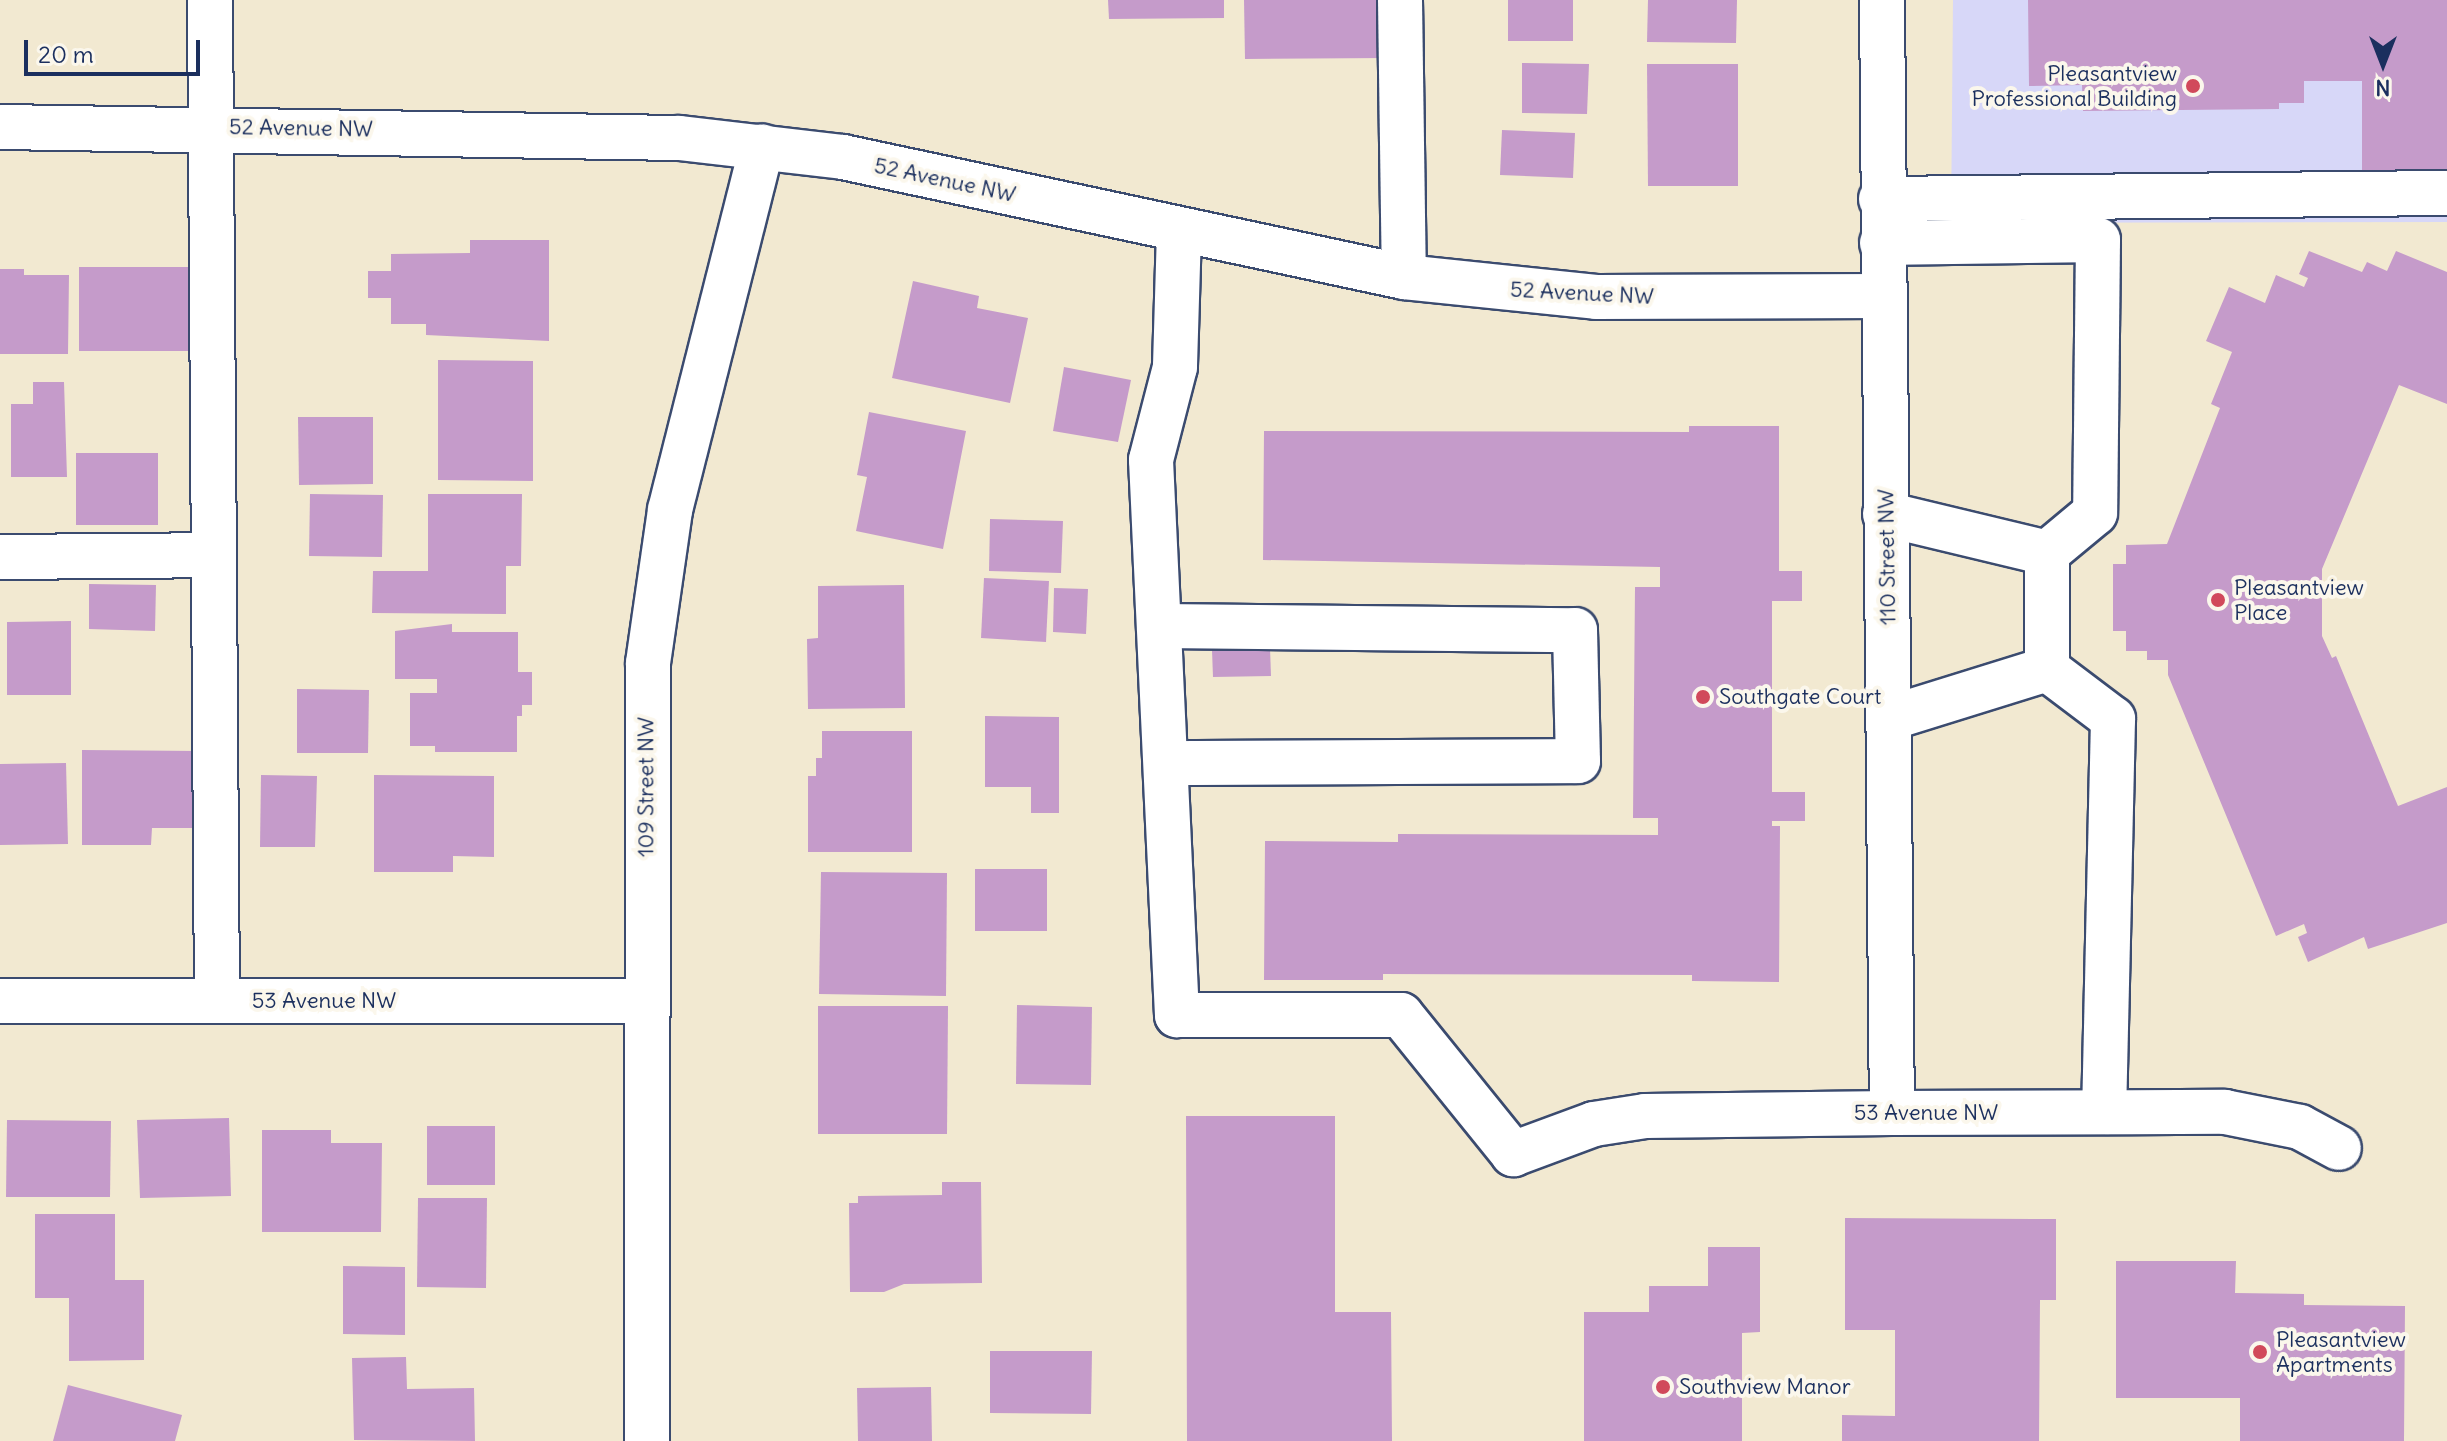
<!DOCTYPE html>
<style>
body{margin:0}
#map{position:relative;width:2447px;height:1441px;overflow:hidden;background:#f2e9d1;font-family:Delius,sans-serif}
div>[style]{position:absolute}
.built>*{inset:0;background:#d7d7f8}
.building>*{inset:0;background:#c59bca}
.roads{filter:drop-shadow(2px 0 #3b4b6f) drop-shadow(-2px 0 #3b4b6f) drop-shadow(0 2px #3b4b6f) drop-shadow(0 -2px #3b4b6f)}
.minor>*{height:44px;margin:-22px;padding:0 22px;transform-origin:22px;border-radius:22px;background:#fff}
.dots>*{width:22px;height:22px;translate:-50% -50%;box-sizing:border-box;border:4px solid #fbf7ec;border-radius:50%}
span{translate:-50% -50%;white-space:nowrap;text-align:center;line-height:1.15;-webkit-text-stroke:8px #fbf7ec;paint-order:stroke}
.poi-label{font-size:22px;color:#1b2f5e}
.right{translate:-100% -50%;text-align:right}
.left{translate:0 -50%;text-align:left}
.street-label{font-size:22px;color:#1b2f5e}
.north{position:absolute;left:2343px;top:24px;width:80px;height:80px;-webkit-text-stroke:6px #fbf7ec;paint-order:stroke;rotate:180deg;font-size:22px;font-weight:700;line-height:32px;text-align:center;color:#1b2f5e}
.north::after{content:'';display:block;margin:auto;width:28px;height:36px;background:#1b2f5e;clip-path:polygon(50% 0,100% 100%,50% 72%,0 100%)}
.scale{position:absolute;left:24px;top:40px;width:176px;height:36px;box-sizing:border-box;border:4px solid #1b2f5e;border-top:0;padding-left:10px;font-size:24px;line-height:28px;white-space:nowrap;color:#1b2f5e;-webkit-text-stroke:6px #fbf7ec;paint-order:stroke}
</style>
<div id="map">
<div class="built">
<i style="clip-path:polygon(1953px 0,2447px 0,2447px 222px,1951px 223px)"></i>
</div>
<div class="building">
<i style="clip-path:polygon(1108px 0,1224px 0,1224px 18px,1109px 19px)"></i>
<i style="clip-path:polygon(1244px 0,1386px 0,1387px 58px,1245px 59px)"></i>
<i style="clip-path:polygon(1508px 0,1573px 0,1573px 41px,1508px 41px)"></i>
<i style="clip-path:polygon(1648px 0,1737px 0,1736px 43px,1647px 42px)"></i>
<i style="clip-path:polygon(2028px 0,2447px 0,2447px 170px,2362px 171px,2362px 81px,2304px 81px,2304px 103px,2279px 103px,2279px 109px,2083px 111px,2082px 85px,2029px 86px)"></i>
<i style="clip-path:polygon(1522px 63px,1589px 64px,1587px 114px,1522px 113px)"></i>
<i style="clip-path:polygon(1647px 64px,1738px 64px,1738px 186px,1648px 186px)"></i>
<i style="clip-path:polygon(1502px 130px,1575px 133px,1573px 178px,1500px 175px)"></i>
<i style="clip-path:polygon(470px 240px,549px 240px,549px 341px,426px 335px,426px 324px,391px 324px,391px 298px,368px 298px,368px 271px,391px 271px,391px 254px,470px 253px)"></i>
<i style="clip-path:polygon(2309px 251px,2362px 272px,2367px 262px,2387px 271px,2396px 251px,2447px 272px,2447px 404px,2399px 385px,2322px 569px,2322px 636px,2332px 658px,2336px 656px,2398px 806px,2447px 787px,2447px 923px,2368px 949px,2364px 937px,2308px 962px,2298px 937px,2307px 933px,2304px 924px,2276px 936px,2168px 675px,2168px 660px,2147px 660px,2147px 651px,2126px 651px,2126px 631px,2113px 631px,2113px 564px,2126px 564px,2126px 545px,2167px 544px,2220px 408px,2211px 404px,2232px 352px,2206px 341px,2229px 287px,2265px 303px,2276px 275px,2304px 287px,2308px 278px,2299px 274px)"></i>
<i style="clip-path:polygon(79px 267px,195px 267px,195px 351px,79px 351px)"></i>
<i style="clip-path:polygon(0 269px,24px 269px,24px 275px,69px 275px,68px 354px,0 354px)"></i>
<i style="clip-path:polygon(913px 281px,979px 296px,977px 308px,1028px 318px,1010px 403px,892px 378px)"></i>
<i style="clip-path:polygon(438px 360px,533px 361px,533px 481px,438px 480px)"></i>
<i style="clip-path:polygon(1064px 367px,1131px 380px,1118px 442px,1053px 431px)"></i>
<i style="clip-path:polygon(33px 382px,64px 382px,67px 477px,11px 477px,11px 404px,33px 404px)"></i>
<i style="clip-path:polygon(869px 412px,966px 431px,943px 549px,856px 531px,867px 477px,857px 475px)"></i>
<i style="clip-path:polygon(298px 417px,373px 417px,373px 484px,299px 485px)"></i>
<i style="clip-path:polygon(1689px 426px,1779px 426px,1779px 571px,1802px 571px,1802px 601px,1772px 601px,1772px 792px,1805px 792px,1805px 821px,1772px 821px,1772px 826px,1780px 826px,1779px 982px,1692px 981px,1692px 975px,1383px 974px,1383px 980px,1264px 980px,1265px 841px,1398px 842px,1398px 834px,1658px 835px,1658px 818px,1633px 818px,1635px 587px,1660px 587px,1660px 567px,1263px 560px,1264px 431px,1689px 432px)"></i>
<i style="clip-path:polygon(76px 453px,158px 453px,158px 525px,76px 525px)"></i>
<i style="clip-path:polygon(310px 494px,383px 495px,382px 557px,309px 556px)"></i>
<i style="clip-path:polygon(428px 494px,522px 494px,521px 566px,506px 566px,506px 614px,372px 613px,373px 571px,428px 571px)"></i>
<i style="clip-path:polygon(990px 519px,1063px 521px,1061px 573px,989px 571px)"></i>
<i style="clip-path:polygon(984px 578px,1049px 581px,1046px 642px,981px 638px)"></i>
<i style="clip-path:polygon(89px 584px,156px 585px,155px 631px,89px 629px)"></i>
<i style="clip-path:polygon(904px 585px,905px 708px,808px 709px,807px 639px,818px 638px,818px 586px)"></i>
<i style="clip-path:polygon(1054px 588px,1088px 589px,1086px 634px,1053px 632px)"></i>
<i style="clip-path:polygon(71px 621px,71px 695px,7px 695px,7px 622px)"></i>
<i style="clip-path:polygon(452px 624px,452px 632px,518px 632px,518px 672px,532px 672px,532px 705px,522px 705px,522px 716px,517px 716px,517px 752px,435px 752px,435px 746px,410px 746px,410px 693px,437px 693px,437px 679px,395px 679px,395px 631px)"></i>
<i style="clip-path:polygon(1270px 648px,1271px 676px,1213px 677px,1212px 650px)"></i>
<i style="clip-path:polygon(297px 689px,369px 690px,368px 753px,297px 753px)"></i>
<i style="clip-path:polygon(985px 716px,1059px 717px,1059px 813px,1031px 813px,1031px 787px,985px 787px)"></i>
<i style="clip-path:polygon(822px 731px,912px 731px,912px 852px,808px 852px,808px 776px,816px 776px,816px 758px,822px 758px)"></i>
<i style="clip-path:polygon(82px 750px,198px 751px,198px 828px,152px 828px,151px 845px,82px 845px)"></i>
<i style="clip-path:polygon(66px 763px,68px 844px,0 845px,0 764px)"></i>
<i style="clip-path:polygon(261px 775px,317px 776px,315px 847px,260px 847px)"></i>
<i style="clip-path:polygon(374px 775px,494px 776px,494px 857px,453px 856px,453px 872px,374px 872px)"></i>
<i style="clip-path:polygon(975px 869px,1047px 869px,1047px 931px,975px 931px)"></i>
<i style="clip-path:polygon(821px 872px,947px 873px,946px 996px,819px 994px)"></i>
<i style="clip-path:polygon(1017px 1005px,1092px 1007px,1091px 1085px,1016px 1084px)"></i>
<i style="clip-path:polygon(818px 1006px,948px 1006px,947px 1134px,818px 1134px)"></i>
<i style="clip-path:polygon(1186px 1116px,1335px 1116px,1335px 1312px,1391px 1312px,1392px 1441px,1187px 1441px)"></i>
<i style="clip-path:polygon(229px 1118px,231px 1196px,140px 1198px,137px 1120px)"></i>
<i style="clip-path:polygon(7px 1120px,111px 1121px,110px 1197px,6px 1197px)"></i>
<i style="clip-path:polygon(427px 1126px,495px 1126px,495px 1185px,427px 1185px)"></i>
<i style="clip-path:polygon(262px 1130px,331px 1130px,331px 1143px,382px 1143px,381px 1232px,262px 1232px)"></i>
<i style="clip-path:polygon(942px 1182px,981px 1182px,982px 1283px,904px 1284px,884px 1292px,850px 1292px,849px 1203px,858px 1203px,858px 1196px,942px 1195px)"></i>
<i style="clip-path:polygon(418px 1198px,487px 1198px,486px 1288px,417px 1287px)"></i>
<i style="clip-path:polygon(35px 1214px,115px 1214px,115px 1280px,144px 1280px,144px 1360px,69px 1361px,69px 1298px,35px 1298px)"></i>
<i style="clip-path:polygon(1845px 1218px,2056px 1219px,2056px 1300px,2040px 1300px,2039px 1441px,1842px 1441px,1842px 1415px,1895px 1416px,1895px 1330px,1845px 1330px)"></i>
<i style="clip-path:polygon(1708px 1247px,1760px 1247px,1760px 1332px,1742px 1333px,1742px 1441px,1584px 1441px,1584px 1312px,1649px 1312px,1649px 1286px,1708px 1286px)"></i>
<i style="clip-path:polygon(2116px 1261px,2236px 1261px,2235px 1293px,2304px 1294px,2304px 1305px,2405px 1306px,2404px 1441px,2240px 1441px,2240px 1398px,2116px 1398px)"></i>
<i style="clip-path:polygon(343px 1266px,405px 1267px,405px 1335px,343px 1334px)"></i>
<i style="clip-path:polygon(990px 1351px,1092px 1351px,1091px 1414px,990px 1413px)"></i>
<i style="clip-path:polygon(406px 1357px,407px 1389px,474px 1388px,475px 1441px,354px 1440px,352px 1358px)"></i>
<i style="clip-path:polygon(68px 1385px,182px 1415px,175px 1441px,53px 1441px)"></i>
<i style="clip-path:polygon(931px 1387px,932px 1441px,858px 1441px,857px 1388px)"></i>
</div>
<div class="roads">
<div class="minor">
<i style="left:210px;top:0;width:1001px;rotate:89.6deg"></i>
<i style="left:1400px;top:0;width:277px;rotate:89.2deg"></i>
<i style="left:1882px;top:0;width:1113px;rotate:89.49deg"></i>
<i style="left:0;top:127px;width:679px;rotate:0.93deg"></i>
<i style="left:679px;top:138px;width:165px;rotate:6.6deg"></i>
<i style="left:843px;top:157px;width:574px;rotate:12.07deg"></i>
<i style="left:1404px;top:277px;width:193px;rotate:5.9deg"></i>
<i style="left:1596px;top:297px;width:287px;rotate:-0.2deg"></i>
<i style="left:1881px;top:199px;width:566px;rotate:-0.61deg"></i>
<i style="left:1179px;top:231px;width:136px;rotate:91.7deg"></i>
<i style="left:1175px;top:367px;width:96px;rotate:104.5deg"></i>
<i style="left:1151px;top:460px;width:556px;rotate:87.32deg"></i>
<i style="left:1177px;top:1015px;width:224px"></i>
<i style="left:1401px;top:1015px;width:179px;rotate:51.1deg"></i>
<i style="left:1513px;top:1154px;width:86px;rotate:-20.3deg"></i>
<i style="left:1594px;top:1124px;width:52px;rotate:-8.9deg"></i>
<i style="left:1645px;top:1116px;width:247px;rotate:-0.7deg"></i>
<i style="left:1892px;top:1113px;width:333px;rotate:-0.2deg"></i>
<i style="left:2225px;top:1112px;width:76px;rotate:11.3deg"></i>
<i style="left:2300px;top:1127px;width:44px;rotate:28.3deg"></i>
<i style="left:1882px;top:243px;width:216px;rotate:-0.8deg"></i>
<i style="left:2098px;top:240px;width:273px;rotate:90.6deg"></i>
<i style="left:2095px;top:513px;width:62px;rotate:140.2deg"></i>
<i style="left:1885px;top:514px;width:167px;rotate:13.5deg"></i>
<i style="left:2047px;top:553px;width:116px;rotate:90deg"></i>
<i style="left:0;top:557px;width:214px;rotate:-0.5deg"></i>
<i style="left:1159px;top:626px;width:416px;rotate:0.6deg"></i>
<i style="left:1575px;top:630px;width:131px;rotate:88.7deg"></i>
<i style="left:1578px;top:761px;width:411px;rotate:179.7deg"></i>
<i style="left:2047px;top:669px;width:83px;rotate:37.1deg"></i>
<i style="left:2113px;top:719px;width:393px;rotate:91.3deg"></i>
<i style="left:1890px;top:718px;width:164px;rotate:-17.3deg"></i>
<i style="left:0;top:1001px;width:647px"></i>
<i style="left:647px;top:1441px;width:778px;rotate:-89.93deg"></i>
<i style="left:648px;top:663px;width:155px;rotate:-81.8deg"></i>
<i style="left:670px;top:510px;width:375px;rotate:-75.8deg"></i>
</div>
</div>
<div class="dots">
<i style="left:2193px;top:86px;background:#d1495b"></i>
<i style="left:2218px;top:600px;background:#d1495b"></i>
<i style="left:1703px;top:697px;background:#d1495b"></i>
<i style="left:2260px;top:1352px;background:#d1495b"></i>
<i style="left:1663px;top:1387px;background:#d1495b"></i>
</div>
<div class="poi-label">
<span class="right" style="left:2177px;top:86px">Pleasantview<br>Professional Building</span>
<span class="left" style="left:2234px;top:600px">Pleasantview<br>Place</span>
<span class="left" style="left:1719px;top:697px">Southgate Court</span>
<span class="left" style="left:2276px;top:1352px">Pleasantview<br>Apartments</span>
<span class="left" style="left:1679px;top:1387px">Southview Manor</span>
</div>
<div class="street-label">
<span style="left:301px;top:128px;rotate:1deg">52 Avenue NW</span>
<span style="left:945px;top:180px;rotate:12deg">52 Avenue NW</span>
<span style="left:1582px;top:293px;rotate:3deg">52 Avenue NW</span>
<span style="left:1887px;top:557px;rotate:-91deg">110 Street NW</span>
<span style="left:646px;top:787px;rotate:-90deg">109 Street NW</span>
<span style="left:324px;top:1001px">53 Avenue NW</span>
<span style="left:1926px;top:1113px">53 Avenue NW</span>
</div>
<div class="north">N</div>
<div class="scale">20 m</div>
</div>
